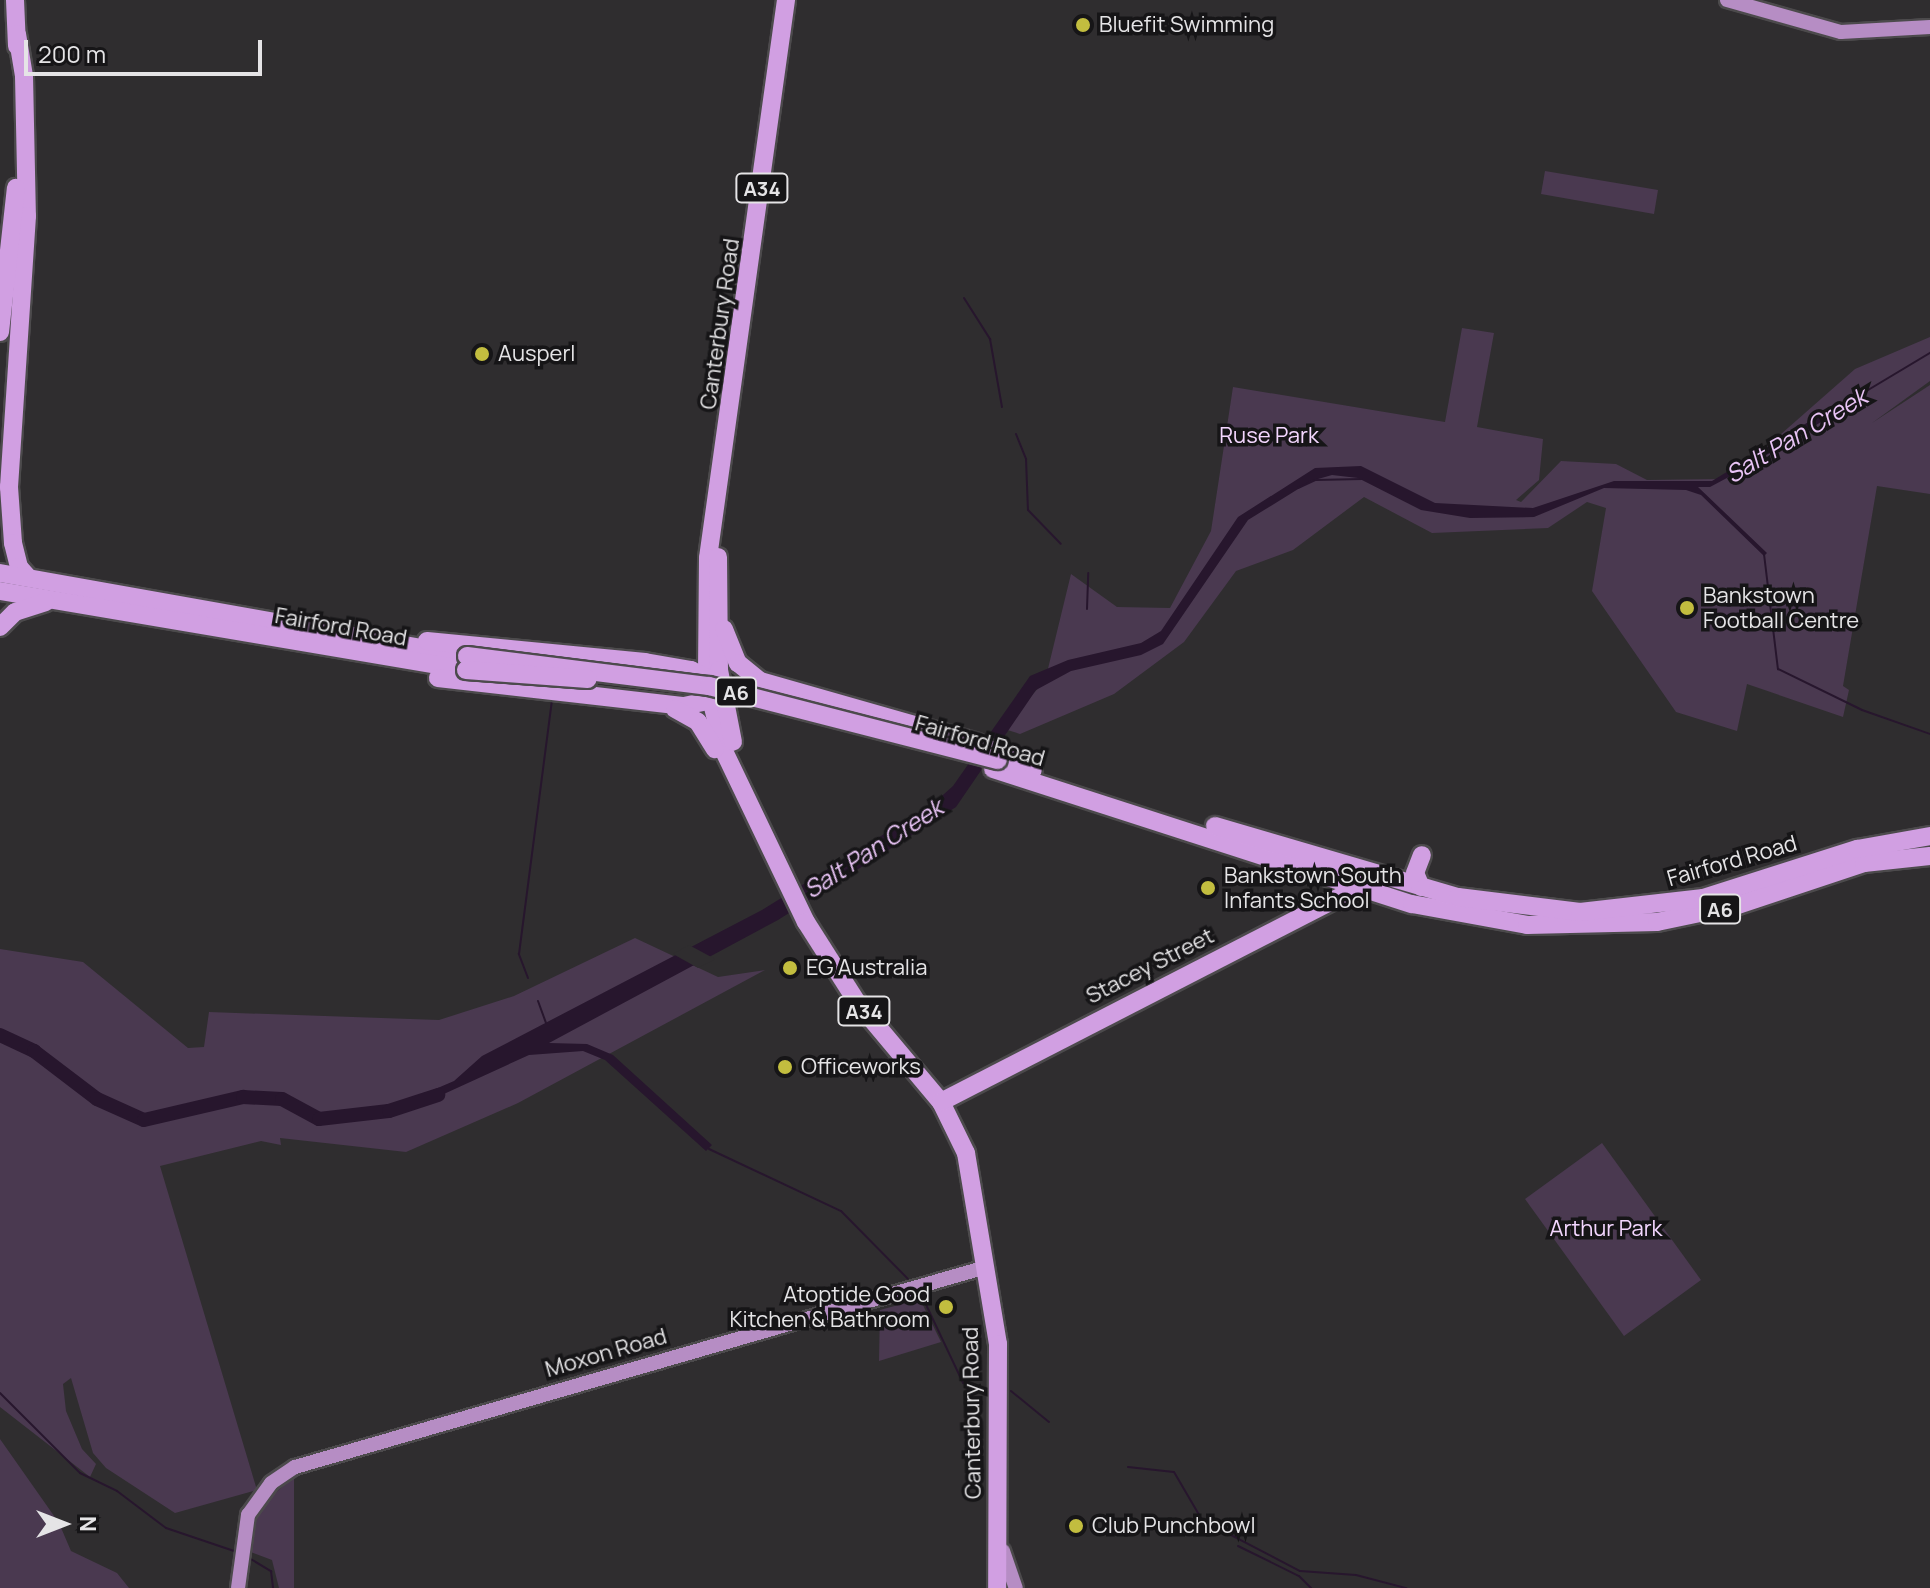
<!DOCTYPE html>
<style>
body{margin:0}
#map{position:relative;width:1930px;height:1588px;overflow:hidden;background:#2f2d2f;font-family:Manrope,sans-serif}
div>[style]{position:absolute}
.green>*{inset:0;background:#4a3950}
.water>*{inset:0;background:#27162d}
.pier>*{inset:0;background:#2f2d2f}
.stream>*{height:2px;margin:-1px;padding:0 1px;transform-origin:1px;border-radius:1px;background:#27162d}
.river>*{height:14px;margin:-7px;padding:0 7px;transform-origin:7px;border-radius:7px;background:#27162d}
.roads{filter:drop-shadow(2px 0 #4c4a4c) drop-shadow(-2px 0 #4c4a4c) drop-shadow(0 2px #4c4a4c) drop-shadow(0 -2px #4c4a4c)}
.major>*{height:14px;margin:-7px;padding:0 7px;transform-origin:7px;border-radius:7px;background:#b68dc4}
.highway>*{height:18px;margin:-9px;padding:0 9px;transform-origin:9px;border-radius:9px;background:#d19fe2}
.bridges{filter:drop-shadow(2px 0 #4c4a4c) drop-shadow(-2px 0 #4c4a4c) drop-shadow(0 2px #4c4a4c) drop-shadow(0 -2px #4c4a4c)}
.highway-bridge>*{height:18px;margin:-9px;padding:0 9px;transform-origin:9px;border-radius:9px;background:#d19fe2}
.dots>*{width:22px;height:22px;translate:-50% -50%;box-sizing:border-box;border:4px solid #161517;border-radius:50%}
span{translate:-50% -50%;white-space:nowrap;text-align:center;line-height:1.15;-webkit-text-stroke:7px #161517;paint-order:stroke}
.shield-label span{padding:2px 6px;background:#161517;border:2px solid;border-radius:6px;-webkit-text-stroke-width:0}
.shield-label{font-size:20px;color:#e5e4e6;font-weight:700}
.poi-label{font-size:22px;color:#e5e4e6}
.left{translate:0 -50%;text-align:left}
.right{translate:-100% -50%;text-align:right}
.street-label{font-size:22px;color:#e5e4e6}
.park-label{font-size:22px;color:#f4d7ff}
.water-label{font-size:24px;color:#e9c4f6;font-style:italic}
.north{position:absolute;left:24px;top:1484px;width:80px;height:80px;-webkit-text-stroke:6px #161517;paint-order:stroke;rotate:90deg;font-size:22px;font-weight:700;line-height:32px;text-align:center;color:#e5e4e6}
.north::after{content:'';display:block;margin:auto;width:28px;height:36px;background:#e5e4e6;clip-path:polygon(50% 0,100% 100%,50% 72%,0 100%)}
.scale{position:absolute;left:24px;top:40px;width:238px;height:36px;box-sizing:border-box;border:4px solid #e5e4e6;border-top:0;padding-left:10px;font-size:24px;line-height:28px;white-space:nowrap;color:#e5e4e6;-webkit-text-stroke:6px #161517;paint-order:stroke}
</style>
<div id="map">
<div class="green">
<i style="clip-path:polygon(1545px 171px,1658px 190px,1654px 214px,1541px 194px)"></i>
<i style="clip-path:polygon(1462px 328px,1494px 333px,1477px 427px,1543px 439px,1539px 480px,1516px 500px,1521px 502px,1561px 461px,1616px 464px,1647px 480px,1720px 479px,1764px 449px,1855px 369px,1930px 337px,1930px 381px,1872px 423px,1930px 385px,1930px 494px,1877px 486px,1843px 686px,1849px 690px,1843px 717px,1747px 684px,1737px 731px,1676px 712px,1592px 591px,1606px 508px,1587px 502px,1548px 528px,1432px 533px,1364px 497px,1293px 550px,1236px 571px,1184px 642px,1114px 694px,1020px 734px,1001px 728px,1045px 681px,1071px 574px,1117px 607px,1170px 608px,1211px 531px,1233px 387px,1445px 422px)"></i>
<i style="clip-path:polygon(635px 938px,718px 977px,765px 970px,518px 1103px,406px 1152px,280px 1138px,281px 1145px,261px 1141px,160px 1166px,257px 1490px,175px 1513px,106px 1468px,93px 1453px,71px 1378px,63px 1384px,66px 1411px,82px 1449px,96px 1464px,90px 1477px,0 1407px,0 949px,83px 962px,188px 1048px,204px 1047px,209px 1012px,439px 1020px,514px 996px)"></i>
<i style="clip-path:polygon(1602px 1143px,1701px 1280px,1624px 1336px,1525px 1199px)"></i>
<i style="clip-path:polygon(920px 1299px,941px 1342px,879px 1361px,880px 1310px)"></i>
<i style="clip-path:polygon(0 1439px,59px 1523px,71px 1551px,117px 1573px,129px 1588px,0 1588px)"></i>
<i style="clip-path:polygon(294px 1476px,294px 1588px,279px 1588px,272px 1560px,248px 1551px,260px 1507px)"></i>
</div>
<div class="water">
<i style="clip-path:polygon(1828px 410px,1831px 416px,1740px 471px,1710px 487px,1698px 487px,1767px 553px,1764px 556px,1701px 495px,1686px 490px,1604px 488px,1534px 517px,1470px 518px,1421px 510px,1358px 478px,1332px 475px,1311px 481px,1248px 520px,1163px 644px,1141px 655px,1071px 671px,1036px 690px,956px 807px,778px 920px,549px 1043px,587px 1044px,613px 1055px,712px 1145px,706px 1151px,605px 1060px,583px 1051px,529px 1055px,422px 1104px,419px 1096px,454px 1081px,482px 1056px,762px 910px,934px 803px,953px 786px,1030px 676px,1068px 660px,1141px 643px,1161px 631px,1238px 517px,1315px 468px,1361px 466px,1435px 503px,1533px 508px,1614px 481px,1712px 481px)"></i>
</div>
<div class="pier">
<i style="clip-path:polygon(689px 945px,715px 959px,698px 968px,673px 954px)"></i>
</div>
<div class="stream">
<i style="left:964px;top:298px;width:49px;rotate:57.6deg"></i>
<i style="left:990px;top:339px;width:69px;rotate:80deg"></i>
<i style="left:1828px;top:414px;width:119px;rotate:-30.9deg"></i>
<i style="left:1016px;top:434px;width:27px;rotate:68deg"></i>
<i style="left:1026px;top:459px;width:51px;rotate:87.8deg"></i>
<i style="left:1028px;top:510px;width:47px;rotate:45.9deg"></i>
<i style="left:1298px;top:488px;width:19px;rotate:-25deg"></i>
<i style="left:1315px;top:480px;width:47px;rotate:-1.2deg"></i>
<i style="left:1764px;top:554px;width:116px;rotate:83.1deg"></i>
<i style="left:1778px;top:669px;width:93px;rotate:26deg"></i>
<i style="left:1862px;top:710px;width:72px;rotate:19.4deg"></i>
<i style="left:1087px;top:609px;width:36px;rotate:-88deg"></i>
<i style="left:528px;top:978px;width:26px;rotate:-111deg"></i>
<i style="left:519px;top:954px;width:255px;rotate:-82.6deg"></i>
<i style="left:538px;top:1001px;width:23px;rotate:70deg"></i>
<i style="left:709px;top:1149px;width:146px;rotate:25.2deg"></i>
<i style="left:841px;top:1211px;width:95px;rotate:45.4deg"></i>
<i style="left:921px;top:1294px;width:98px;rotate:64.7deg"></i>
<i style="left:963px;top:1383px;width:24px;rotate:17deg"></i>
<i style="left:1011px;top:1391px;width:49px;rotate:39.2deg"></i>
<i style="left:0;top:1393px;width:113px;rotate:45deg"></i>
<i style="left:80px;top:1473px;width:41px;rotate:25.9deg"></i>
<i style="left:117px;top:1491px;width:61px;rotate:37.1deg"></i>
<i style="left:166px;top:1528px;width:75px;rotate:18.7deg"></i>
<i style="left:1128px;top:1467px;width:46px;rotate:6.2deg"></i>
<i style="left:1174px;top:1472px;width:56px;rotate:59.7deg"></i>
<i style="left:1202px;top:1520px;width:110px;rotate:27.5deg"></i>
<i style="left:1300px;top:1571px;width:56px;rotate:4.1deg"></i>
<i style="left:1356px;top:1575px;width:52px;rotate:14.6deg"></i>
<i style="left:1238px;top:1546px;width:68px;rotate:26.2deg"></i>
<i style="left:1299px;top:1576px;width:17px;rotate:45deg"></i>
<i style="left:249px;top:1558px;width:26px;rotate:31deg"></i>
<i style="left:271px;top:1571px;width:17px;rotate:83deg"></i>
</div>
<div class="river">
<i style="left:0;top:1035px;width:38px;rotate:25deg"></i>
<i style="left:34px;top:1051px;width:79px;rotate:37.3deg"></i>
<i style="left:97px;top:1099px;width:51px;rotate:24.1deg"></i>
<i style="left:144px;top:1120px;width:102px;rotate:-13.1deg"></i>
<i style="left:243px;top:1097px;width:39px;rotate:3deg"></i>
<i style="left:282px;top:1099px;width:42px;rotate:28.4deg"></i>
<i style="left:319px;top:1119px;width:70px;rotate:-6.5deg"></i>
<i style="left:389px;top:1111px;width:52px;rotate:-18.1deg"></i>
</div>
<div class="roads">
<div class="major">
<i style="left:1727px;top:0;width:118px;rotate:15.7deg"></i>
<i style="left:1841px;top:32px;width:89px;rotate:-3.2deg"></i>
<i style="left:1003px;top:1551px;width:39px;rotate:71deg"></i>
<i style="left:238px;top:1588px;width:74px;rotate:-82.2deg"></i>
<i style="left:248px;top:1515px;width:39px;rotate:-54deg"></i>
<i style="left:271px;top:1483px;width:29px;rotate:-34deg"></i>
<i style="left:295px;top:1467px;width:719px;rotate:-16.14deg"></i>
</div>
<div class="highway">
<i style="left:15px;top:0;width:46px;rotate:87.5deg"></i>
<i style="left:786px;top:0;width:563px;rotate:97.96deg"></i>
<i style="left:708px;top:558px;width:124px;rotate:90.5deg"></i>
<i style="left:707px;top:682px;width:69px;rotate:76.6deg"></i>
<i style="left:723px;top:749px;width:192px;rotate:64.4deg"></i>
<i style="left:806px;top:922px;width:95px;rotate:57.5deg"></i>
<i style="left:857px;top:1002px;width:131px;rotate:50deg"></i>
<i style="left:941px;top:1102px;width:57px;rotate:63.9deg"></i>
<i style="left:966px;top:1153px;width:194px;rotate:80.5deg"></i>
<i style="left:998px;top:1344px;width:244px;rotate:90.2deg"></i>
<i style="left:17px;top:34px;width:43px;rotate:80.5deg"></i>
<i style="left:24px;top:76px;width:140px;rotate:88.8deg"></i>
<i style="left:27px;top:216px;width:272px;rotate:93.8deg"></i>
<i style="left:9px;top:487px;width:56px;rotate:85.9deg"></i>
<i style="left:13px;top:543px;width:25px;rotate:76deg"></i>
<i style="left:19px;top:567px;width:13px;rotate:48deg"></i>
<i style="left:0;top:332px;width:145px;rotate:-83.7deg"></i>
<i style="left:718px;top:557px;width:113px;rotate:89.5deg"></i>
<i style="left:719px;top:670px;width:73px;rotate:79deg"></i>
<i style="left:0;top:573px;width:474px;rotate:10.1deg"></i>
<i style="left:0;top:591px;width:473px;rotate:9.6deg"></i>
<i style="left:0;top:627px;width:21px;rotate:-45deg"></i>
<i style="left:15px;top:612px;width:32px;rotate:-18deg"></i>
<i style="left:724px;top:629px;width:37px;rotate:68deg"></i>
<i style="left:738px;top:663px;width:28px;rotate:39deg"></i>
<i style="left:760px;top:681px;width:226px;rotate:15.9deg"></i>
<i style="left:977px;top:743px;width:62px;rotate:25.7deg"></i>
<i style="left:427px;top:641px;width:219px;rotate:5.5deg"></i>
<i style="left:645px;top:662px;width:47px;rotate:9.9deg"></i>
<i style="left:691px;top:670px;width:25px;rotate:27deg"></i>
<i style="left:438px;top:678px;width:248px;rotate:6.5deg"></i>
<i style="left:684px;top:706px;width:39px;rotate:-12deg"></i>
<i style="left:675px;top:709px;width:26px;rotate:29deg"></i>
<i style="left:698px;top:722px;width:32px;rotate:58deg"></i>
<i style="left:993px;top:769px;width:440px;rotate:17.9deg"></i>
<i style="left:1412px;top:904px;width:117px;rotate:10.3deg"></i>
<i style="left:1527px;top:925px;width:130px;rotate:-1.3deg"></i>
<i style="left:1657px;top:922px;width:83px;rotate:-11.9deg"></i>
<i style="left:1738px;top:905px;width:133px;rotate:-18.4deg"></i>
<i style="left:1864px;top:863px;width:66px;rotate:-6.1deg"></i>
<i style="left:1215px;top:826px;width:253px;rotate:16.3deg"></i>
<i style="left:1458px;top:897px;width:123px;rotate:7deg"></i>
<i style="left:1580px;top:912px;width:124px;rotate:-6.5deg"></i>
<i style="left:1703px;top:898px;width:162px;rotate:-17.7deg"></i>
<i style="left:1857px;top:849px;width:74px;rotate:-10.1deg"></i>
<i style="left:1421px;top:887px;width:15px;rotate:-113deg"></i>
<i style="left:1415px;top:873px;width:19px;rotate:-69deg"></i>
<i style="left:941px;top:1102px;width:477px;rotate:-27.2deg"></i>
</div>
</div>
<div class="bridges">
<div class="highway-bridge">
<i style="left:467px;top:656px;width:244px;rotate:7.1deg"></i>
<i style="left:709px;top:686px;width:298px;rotate:14.4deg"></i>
<i style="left:466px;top:670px;width:122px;rotate:4.2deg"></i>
</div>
</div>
<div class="dots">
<i style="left:1083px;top:25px;background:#c2bd3f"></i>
<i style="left:482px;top:354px;background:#c2bd3f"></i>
<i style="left:1687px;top:608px;background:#c2bd3f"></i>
<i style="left:1208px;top:888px;background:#c2bd3f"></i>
<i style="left:790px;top:968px;background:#c2bd3f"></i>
<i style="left:785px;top:1067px;background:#c2bd3f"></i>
<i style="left:946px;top:1307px;background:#c2bd3f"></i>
<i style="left:1076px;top:1526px;background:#c2bd3f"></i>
</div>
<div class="shield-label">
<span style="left:762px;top:188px">A34</span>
<span style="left:736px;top:692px">A6</span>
<span style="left:1720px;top:909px">A6</span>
<span style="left:864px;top:1011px">A34</span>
</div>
<div class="poi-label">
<span class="left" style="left:1099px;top:25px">Bluefit Swimming</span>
<span class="left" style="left:498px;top:354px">Ausperl</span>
<span class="left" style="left:1703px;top:608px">Bankstown<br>Football Centre</span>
<span class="left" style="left:1224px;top:888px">Bankstown South<br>Infants School</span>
<span class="left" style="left:806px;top:968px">EG Australia</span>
<span class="left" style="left:801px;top:1067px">Officeworks</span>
<span class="right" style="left:930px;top:1307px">Atoptide Good<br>Kitchen &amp; Bathroom</span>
<span class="left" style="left:1092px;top:1526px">Club Punchbowl</span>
</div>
<div class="street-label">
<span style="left:720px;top:324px;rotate:-82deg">Canterbury Road</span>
<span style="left:341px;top:627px;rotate:10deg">Fairford Road</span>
<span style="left:980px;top:741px;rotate:16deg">Fairford Road</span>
<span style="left:1732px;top:861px;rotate:-16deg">Fairford Road</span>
<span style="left:1150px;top:966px;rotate:-27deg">Stacey Street</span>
<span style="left:606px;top:1353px;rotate:-16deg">Moxon Road</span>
<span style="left:972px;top:1413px;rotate:-91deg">Canterbury Road</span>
</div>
<div class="park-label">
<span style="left:1269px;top:436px">Ruse Park</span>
<span style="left:1606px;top:1229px">Arthur Park</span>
</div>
<div class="water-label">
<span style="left:1796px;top:435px;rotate:-31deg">Salt Pan Creek</span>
<span style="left:873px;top:848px;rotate:-33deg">Salt Pan Creek</span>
</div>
<div class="north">N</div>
<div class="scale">200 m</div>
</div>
